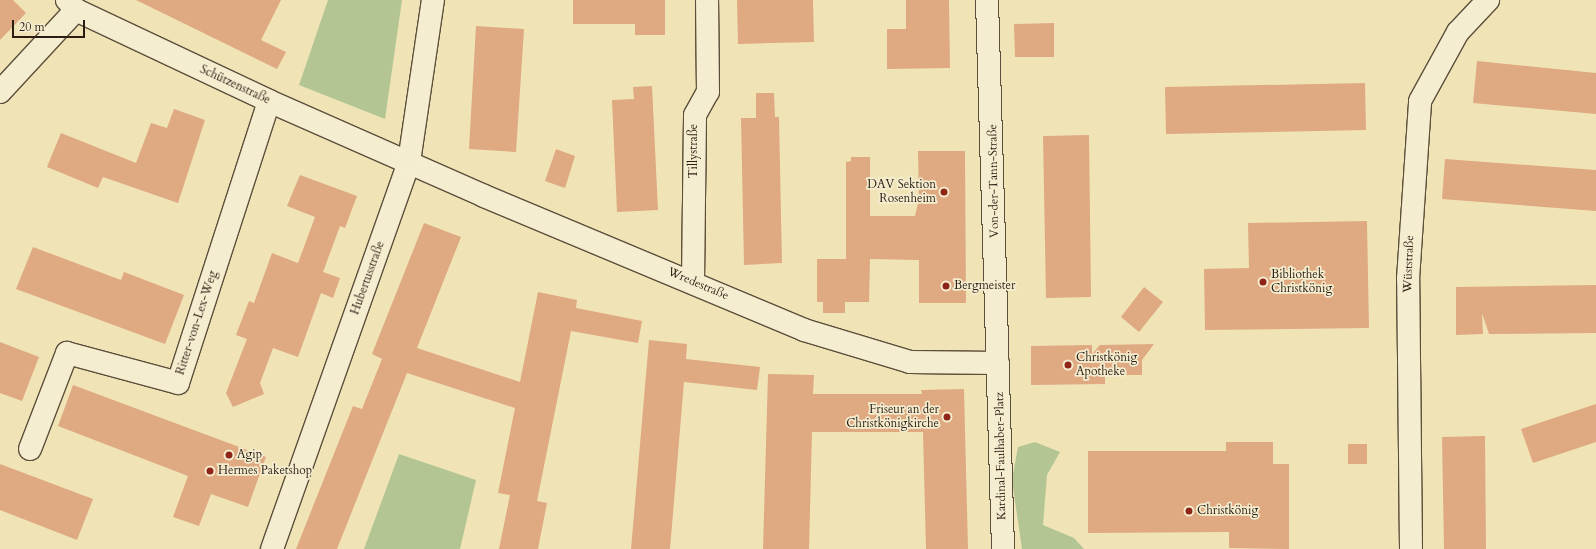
<!DOCTYPE html>
<meta charset="utf-8">
<style>
body{margin:0}
#map{position:relative;width:1596px;height:549px;overflow:hidden;background:#f0e4b7;font-family:Cardo,serif}
div>[style]{position:absolute}
.green>*{inset:0;background:#b3c593}
.building>*{inset:0;background:#dfa981}
.roads{filter:drop-shadow(1px 0 #5c4f3b) drop-shadow(-1px 0 #5c4f3b) drop-shadow(0 1px #5c4f3b) drop-shadow(0 -1px #5c4f3b)}
.street>*{height:22px;margin:-11px;padding:0 11px;transform-origin:11px;border-radius:11px;background:#f5edd0}
.secondary>*{height:22px;margin:-11px;padding:0 11px;transform-origin:11px;border-radius:11px;background:#f5edd0}
.dots>*{width:11px;height:11px;translate:-50% -50%;box-sizing:border-box;border:2px solid #f5edd0;border-radius:50%}
span{translate:-50% -50%;white-space:nowrap;text-align:center;line-height:1.15;-webkit-text-stroke:3.5px #f5edd0;paint-order:stroke}
.street-label{font-size:12px;color:#2a1d12}
.poi-label{font-size:12px;color:#2a1d12}
.right{translate:-100% -50%;text-align:right}
.left{translate:0 -50%;text-align:left}
.scale{position:absolute;left:12px;top:20px;width:73px;height:18px;box-sizing:border-box;border:2px solid #2a1d12;border-top:0;padding-left:5px;font-size:12px;line-height:14px;white-space:nowrap;color:#2a1d12;-webkit-text-stroke:3px #f5edd0;paint-order:stroke}
</style>
<div id="map">
<div class="green">
<i style="clip-path:polygon(328px 0,402px 0,385px 119px,299px 85px)"></i>
<i style="clip-path:polygon(1035px 442px,1060px 452px,1047px 475px,1043px 525px,1074px 538px,1084px 549px,1022px 549px,1012px 480px,1018px 447px)"></i>
<i style="clip-path:polygon(399px 454px,476px 480px,460px 549px,364px 549px)"></i>
</div>
<div class="building">
<i style="clip-path:polygon(0 0,13px 0,26px 13px,0 40px)"></i>
<i style="clip-path:polygon(136px 0,281px 0,261px 40px,286px 52px,277px 69px)"></i>
<i style="clip-path:polygon(573px 0,665px 0,665px 35px,635px 35px,635px 24px,573px 24px)"></i>
<i style="clip-path:polygon(737px 0,813px 0,814px 42px,738px 44px)"></i>
<i style="clip-path:polygon(906px 0,949px 0,950px 68px,887px 69px,887px 29px,906px 29px)"></i>
<i style="clip-path:polygon(1054px 23px,1054px 57px,1015px 57px,1014px 24px)"></i>
<i style="clip-path:polygon(476px 26px,524px 29px,516px 152px,469px 149px)"></i>
<i style="clip-path:polygon(1477px 61px,1596px 73px,1596px 114px,1473px 103px)"></i>
<i style="clip-path:polygon(1365px 83px,1366px 130px,1166px 134px,1165px 87px)"></i>
<i style="clip-path:polygon(652px 86px,658px 210px,617px 212px,612px 100px,634px 99px,633px 87px)"></i>
<i style="clip-path:polygon(756px 93px,774px 93px,775px 117px,779px 117px,782px 263px,744px 265px,741px 118px,756px 118px)"></i>
<i style="clip-path:polygon(174px 109px,205px 120px,178px 203px,103px 177px,98px 188px,47px 167px,61px 133px,136px 163px,151px 123px,167px 128px)"></i>
<i style="clip-path:polygon(1089px 135px,1091px 297px,1046px 298px,1043px 136px)"></i>
<i style="clip-path:polygon(556px 149px,575px 156px,565px 188px,545px 181px)"></i>
<i style="clip-path:polygon(918px 151px,965px 151px,966px 303px,919px 303px,919px 260px,870px 259px,869px 302px,845px 302px,845px 313px,823px 313px,823px 302px,817px 302px,817px 259px,846px 259px,846px 162px,851px 161px,851px 157px,870px 157px,870px 216px,915px 216px,919px 199px)"></i>
<i style="clip-path:polygon(1445px 159px,1596px 170px,1596px 211px,1442px 199px)"></i>
<i style="clip-path:polygon(300px 175px,357px 196px,345px 228px,340px 226px,323px 272px,340px 278px,333px 298px,321px 293px,298px 357px,273px 348px,260px 383px,264px 394px,233px 407px,226px 393px,247px 339px,236px 335px,249px 301px,254px 303px,272px 253px,298px 263px,315px 217px,287px 206px)"></i>
<i style="clip-path:polygon(1367px 221px,1369px 328px,1205px 330px,1204px 269px,1249px 268px,1248px 223px)"></i>
<i style="clip-path:polygon(424px 223px,461px 237px,417px 348px,520px 382px,538px 292px,577px 300px,576px 308px,642px 321px,638px 343px,571px 331px,537px 501px,547px 503px,538px 549px,499px 549px,510px 495px,498px 493px,515px 408px,407px 373px,337px 549px,296px 549px,353px 406px,362px 409px,382px 359px,372px 354px)"></i>
<i style="clip-path:polygon(33px 247px,121px 280px,124px 272px,184px 295px,165px 344px,16px 289px)"></i>
<i style="clip-path:polygon(1596px 285px,1596px 333px,1489px 334px,1482px 313px,1483px 334px,1456px 335px,1456px 287px)"></i>
<i style="clip-path:polygon(1144px 287px,1163px 302px,1139px 332px,1121px 317px)"></i>
<i style="clip-path:polygon(649px 340px,687px 344px,686px 359px,760px 367px,757px 390px,684px 382px,670px 549px,631px 549px)"></i>
<i style="clip-path:polygon(0 342px,39px 357px,22px 401px,0 393px)"></i>
<i style="clip-path:polygon(1154px 344px,1142px 360px,1142px 375px,1105px 375px,1105px 384px,1031px 385px,1031px 346px,1092px 345px,1092px 354px,1100px 345px)"></i>
<i style="clip-path:polygon(768px 374px,814px 375px,813px 394px,922px 394px,921px 390px,964px 389px,968px 549px,926px 549px,923px 432px,812px 432px,809px 549px,763px 549px)"></i>
<i style="clip-path:polygon(73px 385px,266px 457px,248px 507px,211px 494px,199px 526px,173px 517px,188px 476px,58px 426px)"></i>
<i style="clip-path:polygon(1596px 404px,1596px 442px,1533px 463px,1521px 429px)"></i>
<i style="clip-path:polygon(1485px 436px,1486px 549px,1444px 549px,1442px 437px)"></i>
<i style="clip-path:polygon(1226px 442px,1273px 442px,1273px 464px,1289px 464px,1289px 549px,1229px 548px,1229px 532px,1088px 533px,1088px 451px,1226px 451px)"></i>
<i style="clip-path:polygon(1348px 444px,1367px 444px,1367px 464px,1348px 464px)"></i>
<i style="clip-path:polygon(0 464px,93px 499px,77px 540px,0 510px)"></i>
</div>
<div class="roads">
<div class="street">
<i style="left:67px;top:0;width:13px;rotate:48deg"></i>
<i style="left:76px;top:10px;width:213px;rotate:25.2deg"></i>
<i style="left:269px;top:101px;width:235px;rotate:23.8deg"></i>
<i style="left:484px;top:196px;width:347px;rotate:22.7deg"></i>
<i style="left:804px;top:330px;width:111px;rotate:16.8deg"></i>
<i style="left:910px;top:362px;width:88px;rotate:0.7deg"></i>
<i style="left:987px;top:0;width:549px;rotate:88.33deg"></i>
<i style="left:0;top:92px;width:112px;rotate:-47.2deg"></i>
<i style="left:693px;top:281px;width:166px;rotate:-89.3deg"></i>
<i style="left:695px;top:115px;width:26px;rotate:-61deg"></i>
<i style="left:708px;top:92px;width:92px;rotate:-90.6deg"></i>
<i style="left:30px;top:449px;width:103px;rotate:-68.9deg"></i>
<i style="left:67px;top:353px;width:115px;rotate:15.1deg"></i>
<i style="left:178px;top:383px;width:296px;rotate:-72.1deg"></i>
<i style="left:1411px;top:549px;width:270px;rotate:-90.6deg"></i>
<i style="left:1408px;top:279px;width:178px;rotate:-86.1deg"></i>
<i style="left:1420px;top:101px;width:79px;rotate:-61.2deg"></i>
<i style="left:1458px;top:32px;width:44px;rotate:-46.8deg"></i>
</div>
<div class="secondary">
<i style="left:272px;top:549px;width:411px;rotate:-70.5deg"></i>
<i style="left:409px;top:162px;width:164px;rotate:-81.6deg"></i>
</div>
</div>
<div class="dots">
<i style="left:944px;top:192px;background:#8f2418"></i>
<i style="left:1263px;top:282px;background:#8f2418"></i>
<i style="left:946px;top:286px;background:#8f2418"></i>
<i style="left:1068px;top:365px;background:#8f2418"></i>
<i style="left:947px;top:417px;background:#8f2418"></i>
<i style="left:229px;top:455px;background:#8f2418"></i>
<i style="left:210px;top:471px;background:#8f2418"></i>
<i style="left:1189px;top:511px;background:#8f2418"></i>
</div>
<div class="street-label">
<span style="left:235px;top:85px;rotate:25deg">Schützenstraße</span>
<span style="left:694px;top:151px;rotate:-90deg">Tillystraße</span>
<span style="left:994px;top:181px;rotate:-91deg">Von-der-Tann-Straße</span>
<span style="left:1409px;top:264px;rotate:-88deg">Wüststraße</span>
<span style="left:368px;top:278px;rotate:-70deg">Hubertusstraße</span>
<span style="left:698px;top:284px;rotate:23deg">Wredestraße</span>
<span style="left:197px;top:323px;rotate:-72deg">Ritter-von-Lex-Weg</span>
<span style="left:1001px;top:456px;rotate:-91deg">Kardinal-Faulhaber-Platz</span>
</div>
<div class="poi-label">
<span class="right" style="left:936px;top:192px">DAV Sektion<br>Rosenheim</span>
<span class="left" style="left:1271px;top:282px">Bibliothek<br>Christkönig</span>
<span class="left" style="left:954px;top:286px">Bergmeister</span>
<span class="left" style="left:1076px;top:365px">Christkönig<br>Apotheke</span>
<span class="right" style="left:939px;top:417px">Friseur an der<br>Christkönigkirche</span>
<span class="left" style="left:237px;top:455px">Agip</span>
<span class="left" style="left:218px;top:471px">Hermes Paketshop</span>
<span class="left" style="left:1197px;top:511px">Christkönig</span>
</div>
<div class="scale">20 m</div>
</div>
